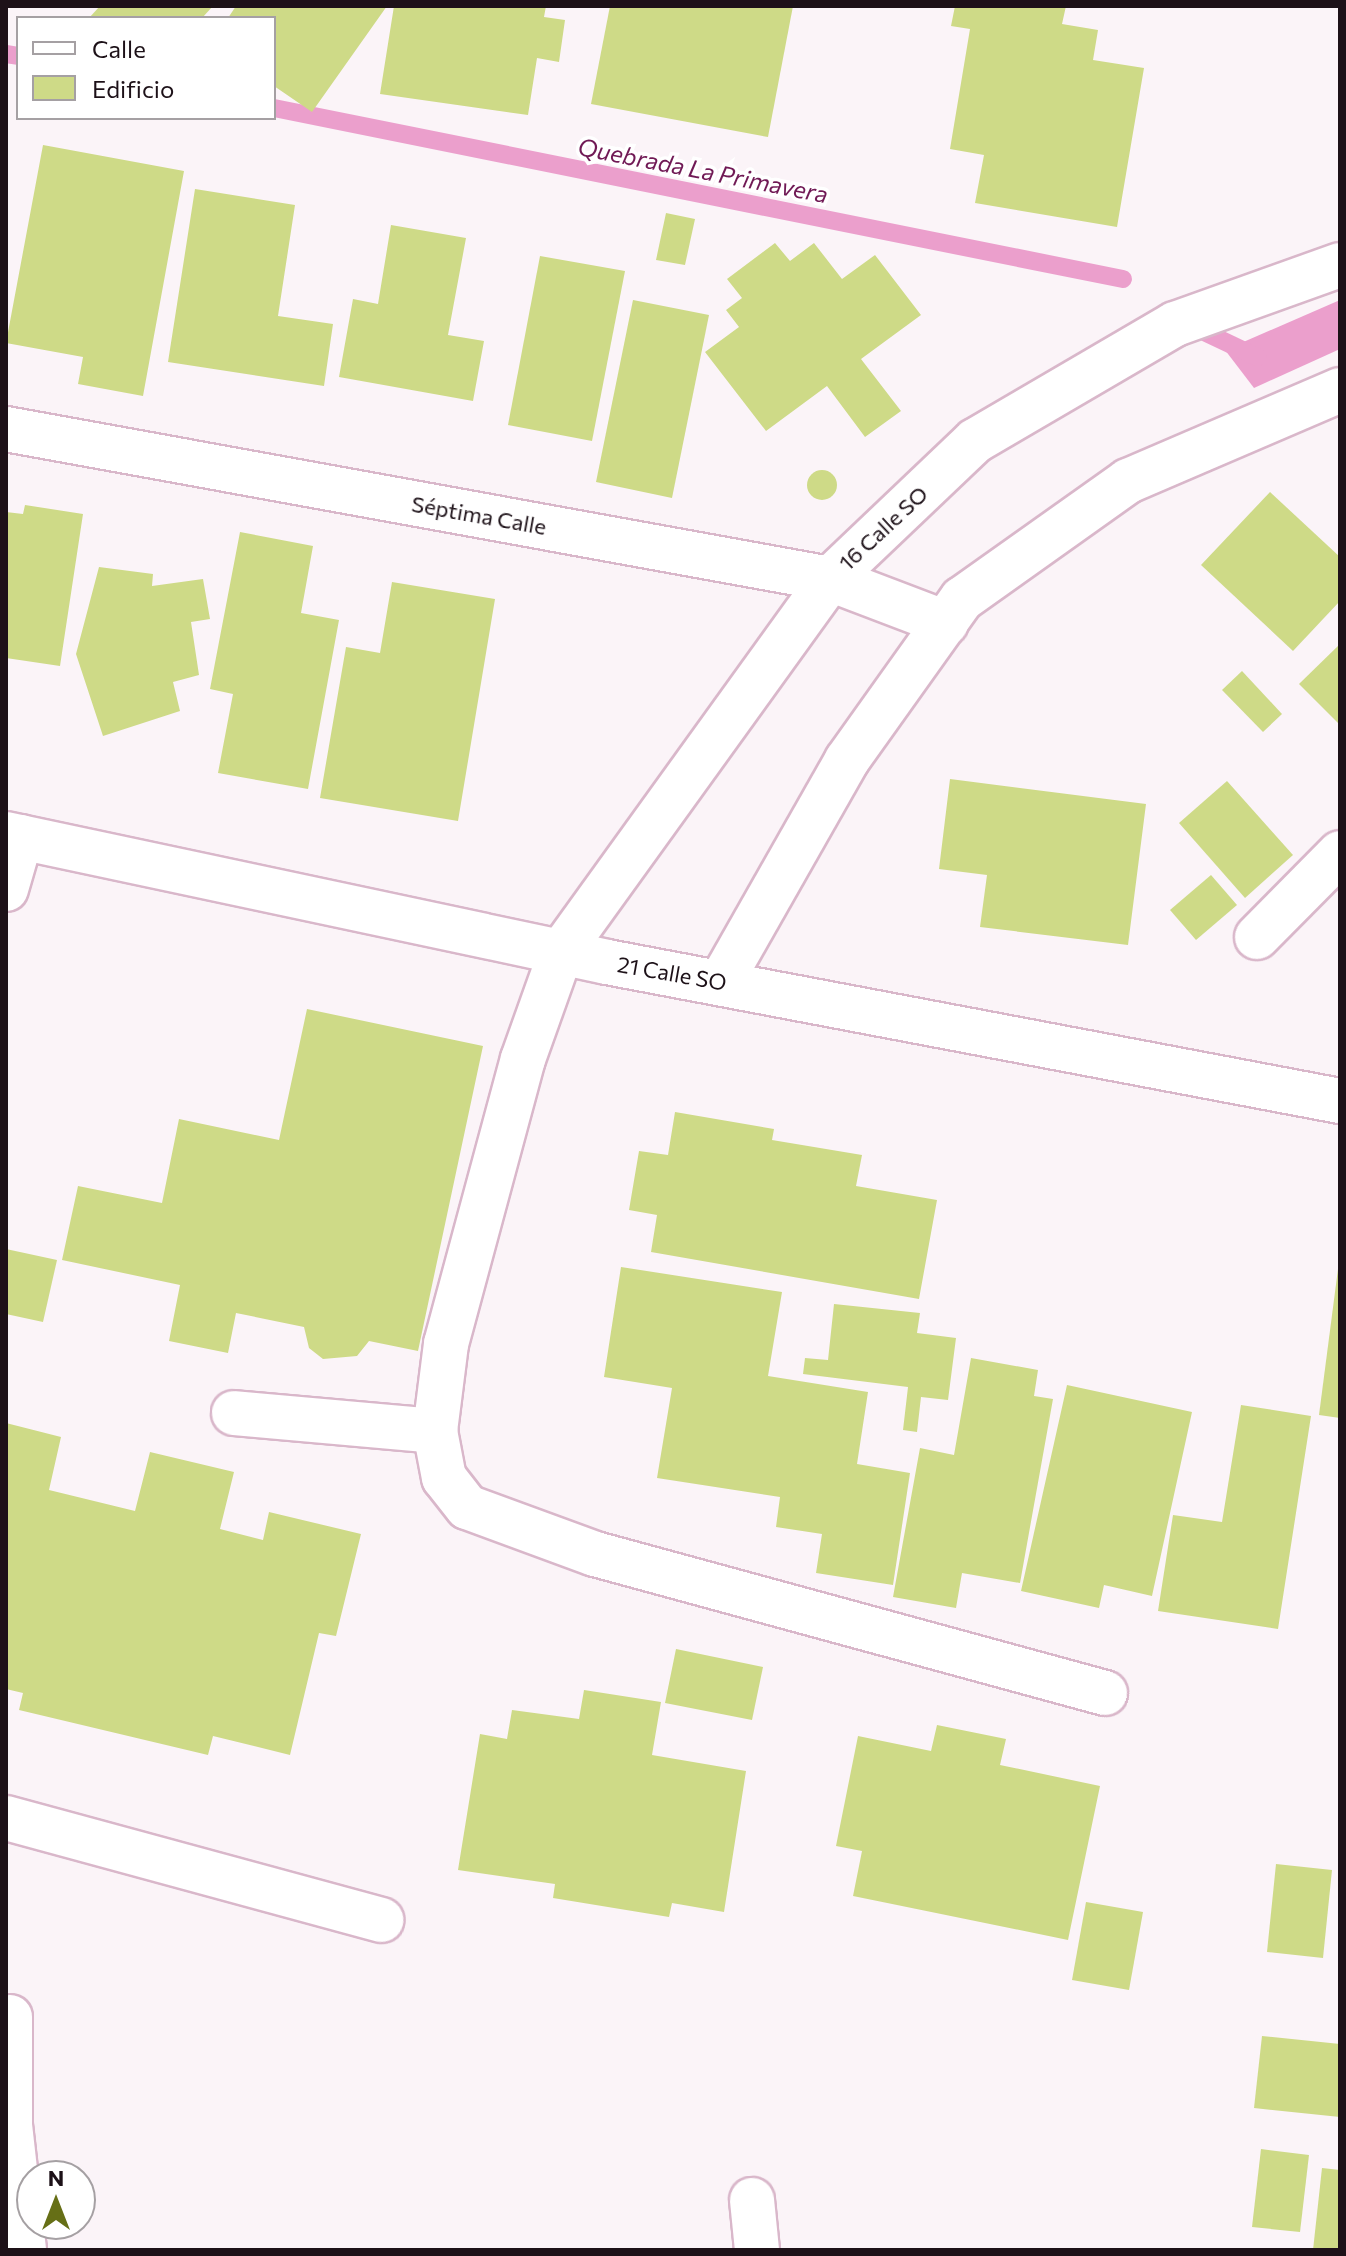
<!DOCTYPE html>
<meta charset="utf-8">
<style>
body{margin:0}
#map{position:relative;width:1346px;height:2256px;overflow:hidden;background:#fbf4f8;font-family:Commissioner,sans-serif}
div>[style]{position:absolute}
.water>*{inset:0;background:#eb9fcc}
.stream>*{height:18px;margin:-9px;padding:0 9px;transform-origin:9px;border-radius:9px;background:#eb9fcc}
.building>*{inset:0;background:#ceda87}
.round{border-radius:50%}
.roads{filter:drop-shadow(2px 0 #d9b7ca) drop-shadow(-2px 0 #d9b7ca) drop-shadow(0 2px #d9b7ca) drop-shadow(0 -2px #d9b7ca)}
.minor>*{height:44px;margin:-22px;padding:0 22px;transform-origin:22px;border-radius:22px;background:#fff}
span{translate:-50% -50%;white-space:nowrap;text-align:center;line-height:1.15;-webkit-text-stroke:7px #fff;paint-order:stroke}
.street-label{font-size:22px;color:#1d1118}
.water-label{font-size:24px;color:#701955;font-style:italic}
.frame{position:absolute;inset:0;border:8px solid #1d1118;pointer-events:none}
.legend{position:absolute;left:16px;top:16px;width:260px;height:104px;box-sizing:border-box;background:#fff;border:2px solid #a5a0a3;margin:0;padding:10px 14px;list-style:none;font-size:24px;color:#1d1118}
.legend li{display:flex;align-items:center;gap:16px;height:40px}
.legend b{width:40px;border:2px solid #a5a0a3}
.north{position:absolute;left:16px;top:2160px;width:80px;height:80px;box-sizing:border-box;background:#fff;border:2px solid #a5a0a3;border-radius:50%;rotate:0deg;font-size:22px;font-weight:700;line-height:32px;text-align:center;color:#1d1118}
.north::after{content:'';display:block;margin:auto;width:28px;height:36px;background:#666f16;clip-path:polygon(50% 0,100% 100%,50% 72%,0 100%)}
</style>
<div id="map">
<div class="water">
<i style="clip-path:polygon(1340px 300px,1340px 349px,1254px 388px,1225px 350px)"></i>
</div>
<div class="stream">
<i style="left:6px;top:54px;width:12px;rotate:9deg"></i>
<i style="left:274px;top:108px;width:866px;rotate:11.39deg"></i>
<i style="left:1196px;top:328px;width:68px;rotate:25.4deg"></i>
</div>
<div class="building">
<i style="clip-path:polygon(100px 6px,213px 6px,202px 18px,89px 18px)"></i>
<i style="clip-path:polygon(236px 6px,387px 6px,312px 112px,274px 86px,274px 18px,228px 18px)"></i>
<i style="clip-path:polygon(394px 6px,546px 6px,544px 17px,565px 20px,559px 62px,537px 58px,528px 115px,380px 94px)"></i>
<i style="clip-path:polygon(610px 6px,793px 6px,768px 137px,591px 104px)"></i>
<i style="clip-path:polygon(955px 6px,1066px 6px,1062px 24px,1098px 30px,1093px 60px,1144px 68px,1117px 227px,975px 203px,984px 155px,950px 149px,970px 29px,951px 26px)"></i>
<i style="clip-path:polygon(43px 145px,184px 171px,143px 396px,78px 384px,83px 357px,6px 343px)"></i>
<i style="clip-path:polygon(195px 189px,295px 205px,278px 316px,333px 324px,324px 386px,168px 362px)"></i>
<i style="clip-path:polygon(666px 213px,695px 219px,685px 265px,656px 260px)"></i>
<i style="clip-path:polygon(391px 225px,466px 238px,448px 335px,484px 341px,473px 401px,339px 377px,353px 299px,378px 304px)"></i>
<i style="clip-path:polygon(775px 243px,790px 261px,814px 243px,842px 279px,875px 255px,921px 315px,861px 359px,901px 411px,865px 437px,827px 386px,766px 431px,705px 352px,739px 327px,726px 310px,742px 298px,727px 279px)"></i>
<i style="clip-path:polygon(540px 256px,625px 271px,592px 441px,508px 425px)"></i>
<i style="clip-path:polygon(633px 300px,709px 315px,672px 498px,596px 482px)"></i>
<i class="round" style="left:807px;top:470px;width:30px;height:30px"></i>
<i style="clip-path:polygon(1270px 492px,1340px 557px,1340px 601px,1293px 651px,1201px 565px)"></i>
<i style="clip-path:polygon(25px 505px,83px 514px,60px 666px,6px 658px,6px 512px,23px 514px)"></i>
<i style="clip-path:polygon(240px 532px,313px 546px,301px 613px,339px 620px,308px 789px,218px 773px,233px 694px,210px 689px)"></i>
<i style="clip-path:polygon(99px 567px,153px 574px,152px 586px,203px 579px,210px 619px,191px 622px,199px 675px,173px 682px,180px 711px,103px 736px,76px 654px)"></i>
<i style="clip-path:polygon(392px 582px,495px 599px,458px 821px,320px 798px,346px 647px,380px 653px)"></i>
<i style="clip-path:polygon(1340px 644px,1340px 725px,1299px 684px)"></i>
<i style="clip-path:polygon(1242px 671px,1282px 714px,1263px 732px,1222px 690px)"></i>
<i style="clip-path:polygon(950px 779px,1146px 804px,1128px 945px,980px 927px,987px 875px,939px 869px)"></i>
<i style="clip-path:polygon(1227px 781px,1293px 855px,1245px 898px,1179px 823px)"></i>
<i style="clip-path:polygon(1211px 875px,1237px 905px,1196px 940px,1170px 910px)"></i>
<i style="clip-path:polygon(307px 1009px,483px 1046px,418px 1351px,369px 1341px,357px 1356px,323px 1359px,309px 1348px,304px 1327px,236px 1313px,228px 1353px,169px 1341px,180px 1285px,62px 1260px,78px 1186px,162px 1203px,179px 1119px,279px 1140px)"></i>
<i style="clip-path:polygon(675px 1112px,774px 1129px,772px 1140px,862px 1155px,856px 1186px,937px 1200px,919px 1299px,651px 1252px,657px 1215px,629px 1210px,639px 1151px,668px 1155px)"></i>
<i style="clip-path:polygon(6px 1249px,57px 1260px,43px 1322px,6px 1314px)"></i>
<i style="clip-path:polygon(621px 1267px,782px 1292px,768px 1376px,868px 1392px,857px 1464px,910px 1473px,893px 1585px,816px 1573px,822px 1534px,776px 1527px,780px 1497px,657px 1478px,672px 1388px,604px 1377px)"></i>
<i style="clip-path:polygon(1338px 1269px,1340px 1269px,1340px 1418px,1319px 1415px)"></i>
<i style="clip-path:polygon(834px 1304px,920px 1313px,917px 1333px,956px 1338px,948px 1400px,921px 1397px,917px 1432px,903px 1430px,908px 1387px,803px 1374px,805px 1358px,828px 1360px)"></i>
<i style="clip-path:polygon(971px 1358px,1038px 1370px,1034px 1396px,1053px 1399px,1020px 1583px,962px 1573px,956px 1608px,893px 1597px,920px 1448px,954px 1455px)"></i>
<i style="clip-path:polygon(1067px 1385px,1192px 1412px,1152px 1596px,1104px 1585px,1099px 1608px,1021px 1591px)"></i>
<i style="clip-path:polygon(1241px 1405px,1311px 1416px,1278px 1629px,1158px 1611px,1173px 1515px,1222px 1522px)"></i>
<i style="clip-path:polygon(6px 1423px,61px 1437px,49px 1490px,135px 1511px,150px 1452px,234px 1472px,220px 1529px,263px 1540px,269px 1512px,361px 1534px,336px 1636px,319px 1633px,290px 1755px,213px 1736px,208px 1755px,19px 1710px,23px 1693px,6px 1689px)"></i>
<i style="clip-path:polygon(676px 1649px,763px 1667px,752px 1720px,665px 1703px)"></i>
<i style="clip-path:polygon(584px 1690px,661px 1702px,652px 1755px,746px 1771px,724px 1912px,672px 1903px,669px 1917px,553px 1898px,555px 1884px,458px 1870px,480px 1734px,507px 1739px,512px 1710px,579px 1719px)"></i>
<i style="clip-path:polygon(937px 1725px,1006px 1739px,1000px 1765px,1100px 1786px,1068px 1940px,853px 1896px,862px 1851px,836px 1846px,858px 1736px,931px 1751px)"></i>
<i style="clip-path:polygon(1276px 1864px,1332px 1870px,1323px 1958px,1267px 1952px)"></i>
<i style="clip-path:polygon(1086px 1902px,1143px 1912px,1129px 1990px,1072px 1980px)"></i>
<i style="clip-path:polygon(1262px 2036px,1340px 2044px,1340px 2117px,1254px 2108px)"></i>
<i style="clip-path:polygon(1261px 2149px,1309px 2155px,1300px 2232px,1252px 2227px)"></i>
<i style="clip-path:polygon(1322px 2168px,1340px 2170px,1340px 2250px,1313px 2250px)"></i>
</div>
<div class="roads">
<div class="minor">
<i style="left:6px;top:429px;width:838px;rotate:10.32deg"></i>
<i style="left:830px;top:579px;width:124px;rotate:20.8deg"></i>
<i style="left:6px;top:834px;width:614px;rotate:12.02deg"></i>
<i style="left:607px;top:962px;width:746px;rotate:10.74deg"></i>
<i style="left:6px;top:889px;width:54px;rotate:-73.9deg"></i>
<i style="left:1257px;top:937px;width:118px;rotate:-45.3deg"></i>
<i style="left:721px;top:982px;width:255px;rotate:-60.4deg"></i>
<i style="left:847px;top:760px;width:198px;rotate:-54.5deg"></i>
<i style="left:962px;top:599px;width:204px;rotate:-35.4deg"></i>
<i style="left:1128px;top:481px;width:231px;rotate:-23.2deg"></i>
<i style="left:234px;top:1413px;width:202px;rotate:5.1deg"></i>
<i style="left:1105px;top:1693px;width:529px;rotate:-164.75deg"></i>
<i style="left:595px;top:1554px;width:136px;rotate:-159.8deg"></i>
<i style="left:467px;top:1507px;width:37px;rotate:-128deg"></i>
<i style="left:444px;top:1478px;width:48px;rotate:-100.8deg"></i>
<i style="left:435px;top:1431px;width:88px;rotate:-82.8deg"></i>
<i style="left:446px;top:1344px;width:295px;rotate:-74.9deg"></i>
<i style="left:523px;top:1059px;width:114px;rotate:-70.4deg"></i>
<i style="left:561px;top:952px;width:460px;rotate:-54.2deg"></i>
<i style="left:830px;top:579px;width:200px;rotate:-43.6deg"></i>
<i style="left:975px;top:441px;width:232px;rotate:-30.3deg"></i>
<i style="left:1175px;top:324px;width:175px;rotate:-19.7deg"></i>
<i style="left:6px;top:1818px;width:389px;rotate:15.2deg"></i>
<i style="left:10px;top:2017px;width:108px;rotate:90deg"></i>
<i style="left:10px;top:2125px;width:126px;rotate:83.6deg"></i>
<i style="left:752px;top:2200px;width:50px;rotate:84.3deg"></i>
</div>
</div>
<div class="street-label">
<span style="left:479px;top:515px;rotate:10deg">Séptima Calle</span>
<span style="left:883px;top:528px;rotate:-43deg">16 Calle SO</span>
<span style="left:672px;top:973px;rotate:10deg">21 Calle SO</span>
</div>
<div class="water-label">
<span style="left:703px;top:170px;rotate:11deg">Quebrada La Primavera</span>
</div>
<div class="frame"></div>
<ul class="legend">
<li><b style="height:10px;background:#fff"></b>Calle</li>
<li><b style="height:22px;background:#ceda87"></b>Edificio</li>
</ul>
<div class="north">N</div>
</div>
